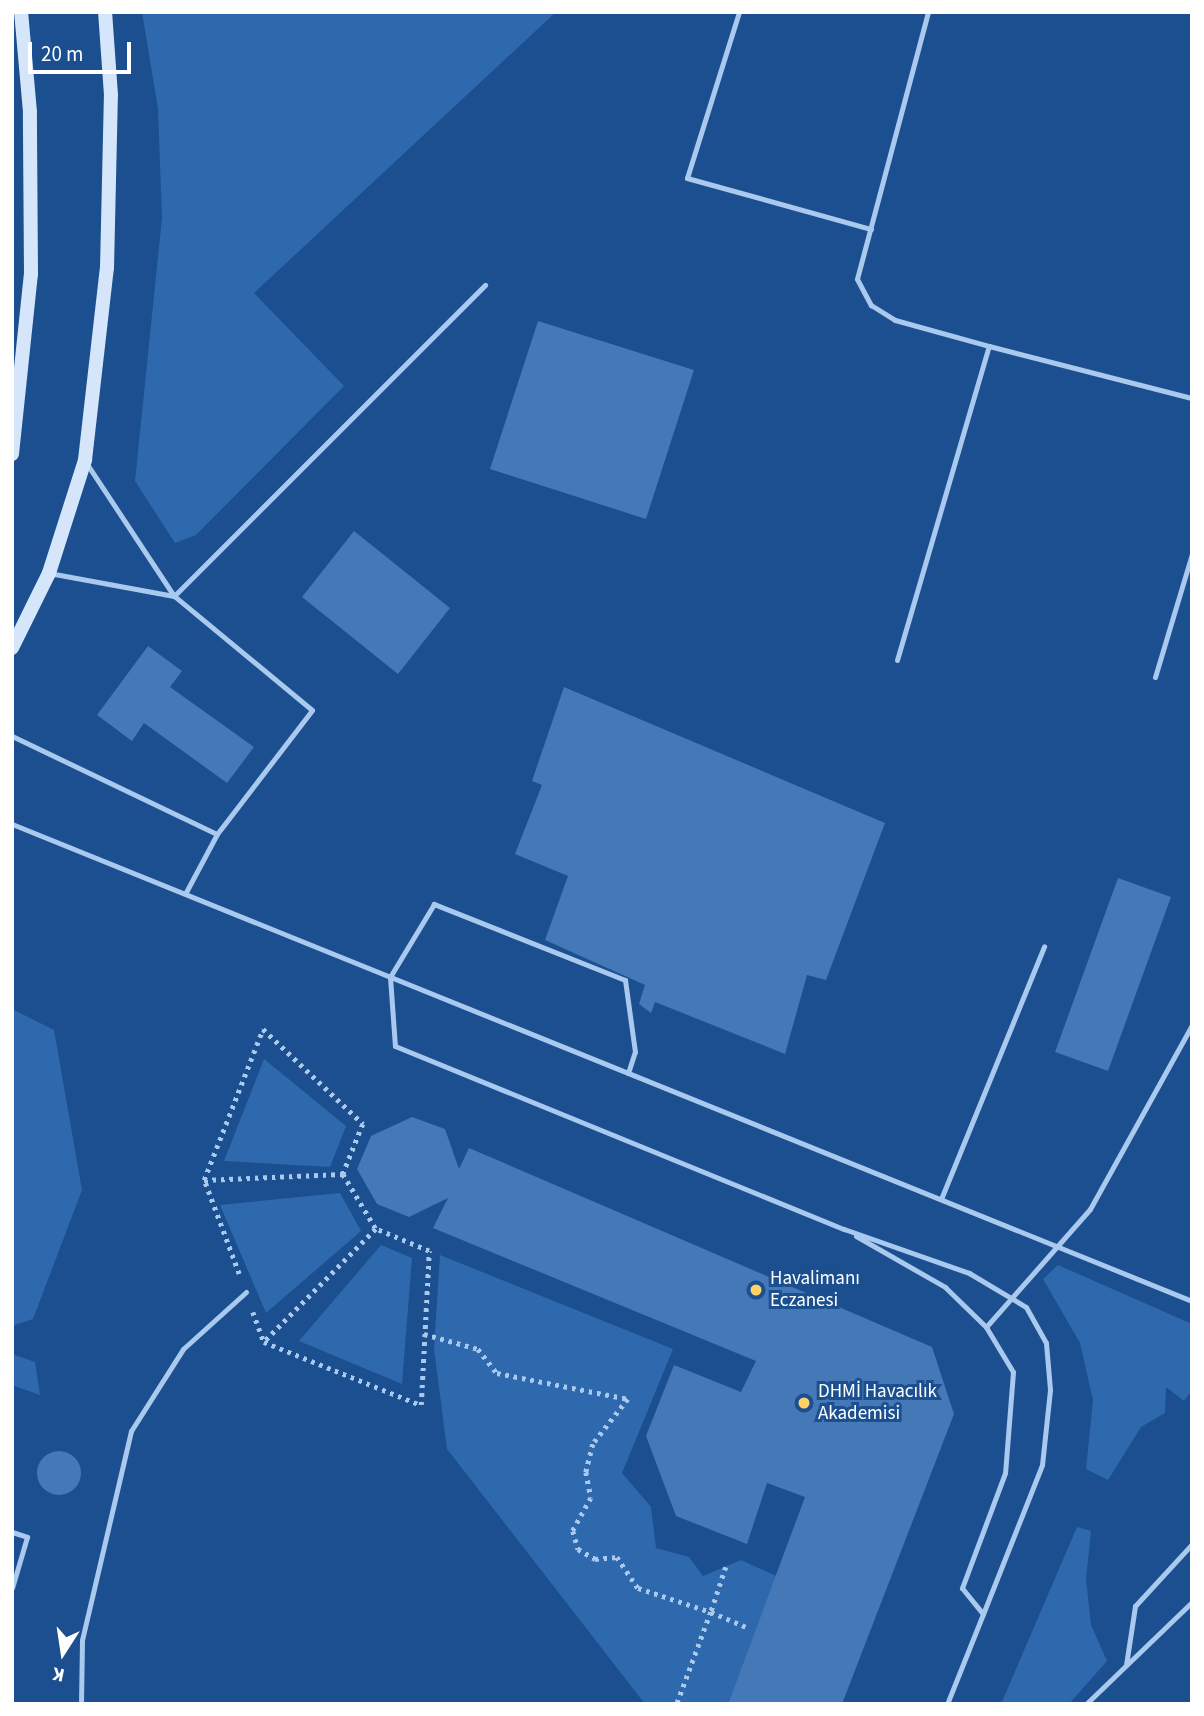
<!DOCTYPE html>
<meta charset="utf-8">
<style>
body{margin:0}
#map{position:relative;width:1204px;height:1716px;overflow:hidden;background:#1b4f8f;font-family:"Source Sans 3",sans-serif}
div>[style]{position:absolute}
.green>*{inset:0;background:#2e69ad}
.building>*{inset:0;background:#4478b7}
.round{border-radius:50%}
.path>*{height:4.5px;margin-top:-2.25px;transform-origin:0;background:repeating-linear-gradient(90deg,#a9c9ee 0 3.5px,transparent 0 8.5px)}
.lane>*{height:5px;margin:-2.5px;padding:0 2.5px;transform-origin:2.5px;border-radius:2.5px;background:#a9c9ee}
.secondary>*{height:14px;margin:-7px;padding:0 7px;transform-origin:7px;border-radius:7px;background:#d6e6fa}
.dots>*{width:19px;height:19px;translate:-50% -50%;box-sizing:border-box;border:4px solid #1b4f8f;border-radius:50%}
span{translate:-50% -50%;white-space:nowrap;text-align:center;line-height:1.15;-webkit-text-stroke:6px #1b4f8f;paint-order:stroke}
.poi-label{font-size:19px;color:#fff}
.left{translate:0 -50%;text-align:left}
.frame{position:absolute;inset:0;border:14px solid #fff;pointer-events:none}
.north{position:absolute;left:28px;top:1618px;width:70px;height:70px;-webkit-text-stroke:5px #1b4f8f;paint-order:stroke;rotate:192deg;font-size:19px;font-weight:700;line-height:28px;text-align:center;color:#fff}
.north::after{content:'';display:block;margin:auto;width:24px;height:32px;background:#fff;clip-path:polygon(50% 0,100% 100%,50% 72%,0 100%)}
.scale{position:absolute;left:28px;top:42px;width:103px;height:32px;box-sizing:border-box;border:4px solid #fff;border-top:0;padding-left:9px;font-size:21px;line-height:24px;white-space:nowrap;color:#fff;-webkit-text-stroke:5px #1b4f8f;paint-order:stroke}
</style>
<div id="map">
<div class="green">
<i style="clip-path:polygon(142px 12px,556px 12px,254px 293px,344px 386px,196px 535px,175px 543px,135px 481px,162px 218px,158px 109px)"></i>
<i style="clip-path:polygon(12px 1009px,54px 1030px,82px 1190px,33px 1319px,12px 1326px)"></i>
<i style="clip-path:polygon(264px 1059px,346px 1126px,330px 1167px,224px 1161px)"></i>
<i style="clip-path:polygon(340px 1193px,361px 1231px,266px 1313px,220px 1205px)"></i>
<i style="clip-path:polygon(381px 1245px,412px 1258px,402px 1384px,299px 1341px)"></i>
<i style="clip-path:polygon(440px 1255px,673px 1349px,622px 1473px,651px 1507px,656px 1548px,689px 1557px,703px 1576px,741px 1560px,776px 1576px,728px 1704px,645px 1704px,447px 1449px,434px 1349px)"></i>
<i style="clip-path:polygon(1058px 1265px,1192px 1324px,1192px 1390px,1184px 1401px,1166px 1387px,1165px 1413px,1141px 1427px,1108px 1480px,1086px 1469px,1093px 1400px,1080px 1343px,1043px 1279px)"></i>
<i style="clip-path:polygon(12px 1354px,35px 1362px,40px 1395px,12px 1385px)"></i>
<i style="clip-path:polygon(1077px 1527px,1091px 1531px,1086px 1579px,1091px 1625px,1107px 1661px,1069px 1704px,1001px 1704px)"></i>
</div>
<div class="building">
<i style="clip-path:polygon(538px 321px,694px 370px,646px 519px,490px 469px)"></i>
<i style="clip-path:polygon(354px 531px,450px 608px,398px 674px,302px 597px)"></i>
<i style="clip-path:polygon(148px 646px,182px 671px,170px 687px,254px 747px,227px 783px,144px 723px,132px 741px,97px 715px)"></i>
<i style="clip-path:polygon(564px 687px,885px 823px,826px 980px,807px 975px,785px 1054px,655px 1002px,651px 1013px,639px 1004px,645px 985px,545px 940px,568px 876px,515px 854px,542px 785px,532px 781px)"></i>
<i style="clip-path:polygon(1118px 878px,1171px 897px,1108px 1071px,1055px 1052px)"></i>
<i style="clip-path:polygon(412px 1117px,445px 1129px,459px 1169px,469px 1148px,932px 1347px,954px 1414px,842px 1704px,728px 1704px,805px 1497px,767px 1483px,747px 1544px,676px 1516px,646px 1436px,674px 1365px,741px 1392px,756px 1361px,433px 1228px,448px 1198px,409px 1217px,377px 1204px,357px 1169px,371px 1136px)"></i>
<i class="round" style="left:37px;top:1451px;width:44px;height:44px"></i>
</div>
<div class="path">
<i style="left:204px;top:1180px;width:139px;rotate:-2.5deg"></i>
<i style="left:343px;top:1174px;width:64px;rotate:59deg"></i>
<i style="left:239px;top:1274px;width:100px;rotate:-110.4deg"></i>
<i style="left:204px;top:1180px;width:162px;rotate:-68.7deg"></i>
<i style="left:263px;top:1029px;width:138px;rotate:43.5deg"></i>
<i style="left:363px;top:1124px;width:54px;rotate:111.8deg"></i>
<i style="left:253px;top:1312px;width:32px;rotate:70deg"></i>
<i style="left:264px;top:1342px;width:169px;rotate:21.9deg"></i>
<i style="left:421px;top:1405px;width:154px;rotate:-87deg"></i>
<i style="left:429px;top:1251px;width:57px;rotate:-157.5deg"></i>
<i style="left:376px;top:1229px;width:159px;rotate:134.7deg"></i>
<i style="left:424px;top:1334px;width:56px;rotate:15.5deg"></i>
<i style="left:478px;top:1349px;width:31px;rotate:52deg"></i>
<i style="left:497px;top:1373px;width:134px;rotate:11.2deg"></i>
<i style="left:628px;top:1399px;width:57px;rotate:127.9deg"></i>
<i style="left:593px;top:1444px;width:29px;rotate:104deg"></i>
<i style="left:586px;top:1472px;width:26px;rotate:79deg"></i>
<i style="left:591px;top:1498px;width:38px;rotate:119deg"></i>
<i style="left:573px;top:1531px;width:19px;rotate:74deg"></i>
<i style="left:578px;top:1549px;width:20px;rotate:30deg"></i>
<i style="left:595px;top:1559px;width:22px;rotate:-5deg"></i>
<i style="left:617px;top:1557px;width:37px;rotate:56deg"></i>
<i style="left:638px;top:1588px;width:77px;rotate:18.2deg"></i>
<i style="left:711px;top:1612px;width:98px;rotate:110.3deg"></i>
<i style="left:726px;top:1567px;width:47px;rotate:108.4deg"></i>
<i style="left:711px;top:1612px;width:39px;rotate:23deg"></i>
</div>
<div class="lane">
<i style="left:739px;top:12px;width:174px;rotate:107.4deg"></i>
<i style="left:687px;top:178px;width:191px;rotate:15.5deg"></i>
<i style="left:928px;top:12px;width:276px;rotate:104.9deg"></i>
<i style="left:857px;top:279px;width:30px;rotate:62deg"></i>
<i style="left:871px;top:305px;width:28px;rotate:32deg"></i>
<i style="left:895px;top:320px;width:98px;rotate:15.5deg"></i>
<i style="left:49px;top:573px;width:127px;rotate:10.4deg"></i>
<i style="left:174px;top:596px;width:158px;rotate:-123.4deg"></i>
<i style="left:897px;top:660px;width:327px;rotate:-73.7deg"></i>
<i style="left:989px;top:346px;width:210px;rotate:14.4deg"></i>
<i style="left:1155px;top:677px;width:128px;rotate:-73.3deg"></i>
<i style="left:12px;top:736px;width:227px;rotate:25.6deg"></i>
<i style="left:217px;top:834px;width:66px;rotate:118.1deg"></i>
<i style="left:12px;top:824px;width:1273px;rotate:22.01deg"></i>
<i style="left:217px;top:834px;width:156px;rotate:-52.5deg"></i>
<i style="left:312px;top:710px;width:179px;rotate:-140.4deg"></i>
<i style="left:174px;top:596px;width:440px;rotate:-45deg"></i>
<i style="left:628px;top:1073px;width:22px;rotate:-72deg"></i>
<i style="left:635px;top:1052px;width:73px;rotate:-97.9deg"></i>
<i style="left:625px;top:980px;width:206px;rotate:-158.3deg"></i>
<i style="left:434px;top:904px;width:85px;rotate:121.1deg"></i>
<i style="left:390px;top:977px;width:69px;rotate:85.9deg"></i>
<i style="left:395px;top:1046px;width:485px;rotate:22.2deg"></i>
<i style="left:844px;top:1229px;width:133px;rotate:19.4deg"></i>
<i style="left:969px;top:1273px;width:66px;rotate:30.8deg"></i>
<i style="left:1026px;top:1307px;width:41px;rotate:60.9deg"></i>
<i style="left:1046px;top:1343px;width:47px;rotate:85.1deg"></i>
<i style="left:1050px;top:1390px;width:75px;rotate:96.1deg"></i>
<i style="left:1042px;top:1465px;width:160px;rotate:111.6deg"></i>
<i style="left:941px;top:1199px;width:273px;rotate:-67.8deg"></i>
<i style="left:856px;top:1236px;width:103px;rotate:29.8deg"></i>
<i style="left:945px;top:1287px;width:57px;rotate:44.3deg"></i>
<i style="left:986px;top:1327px;width:52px;rotate:59deg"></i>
<i style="left:1013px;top:1372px;width:101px;rotate:94.5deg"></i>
<i style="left:1005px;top:1473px;width:123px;rotate:110.5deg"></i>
<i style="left:962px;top:1588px;width:33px;rotate:51deg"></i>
<i style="left:983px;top:1614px;width:97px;rotate:111.8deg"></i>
<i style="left:986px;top:1327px;width:157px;rotate:-48.6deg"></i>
<i style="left:1090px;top:1209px;width:210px;rotate:-61deg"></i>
<i style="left:12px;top:1532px;width:16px;rotate:18deg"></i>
<i style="left:27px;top:1537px;width:53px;rotate:106.4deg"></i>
<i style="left:1126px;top:1665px;width:60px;rotate:-81.3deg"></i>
<i style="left:1135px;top:1606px;width:84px;rotate:-47.4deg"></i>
<i style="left:81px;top:1704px;width:64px;rotate:-89.1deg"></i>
<i style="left:82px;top:1640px;width:215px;rotate:-76.8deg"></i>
<i style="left:131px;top:1431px;width:97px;rotate:-57.6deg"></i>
<i style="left:183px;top:1349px;width:85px;rotate:-42.1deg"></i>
<i style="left:1086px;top:1704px;width:147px;rotate:-43.9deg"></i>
</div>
<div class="secondary">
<i style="left:12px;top:454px;width:181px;rotate:-84deg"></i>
<i style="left:31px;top:274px;width:162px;rotate:-90.4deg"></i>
<i style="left:30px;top:112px;width:100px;rotate:-95.1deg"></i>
<i style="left:12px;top:648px;width:84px;rotate:-63.7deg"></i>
<i style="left:49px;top:573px;width:119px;rotate:-72.3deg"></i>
<i style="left:85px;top:460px;width:193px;rotate:-83.5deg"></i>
<i style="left:107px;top:268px;width:173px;rotate:-88.7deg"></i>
<i style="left:111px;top:95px;width:83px;rotate:-94.1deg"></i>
</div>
<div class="dots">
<i style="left:756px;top:1290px;background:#ffd166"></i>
<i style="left:804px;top:1403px;background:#ffd166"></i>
</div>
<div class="poi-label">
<span class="left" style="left:770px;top:1290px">Havalimanı<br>Eczanesi</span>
<span class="left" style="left:818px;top:1403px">DHMİ Havacılık<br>Akademisi</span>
</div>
<div class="frame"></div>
<div class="north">K</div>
<div class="scale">20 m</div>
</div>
